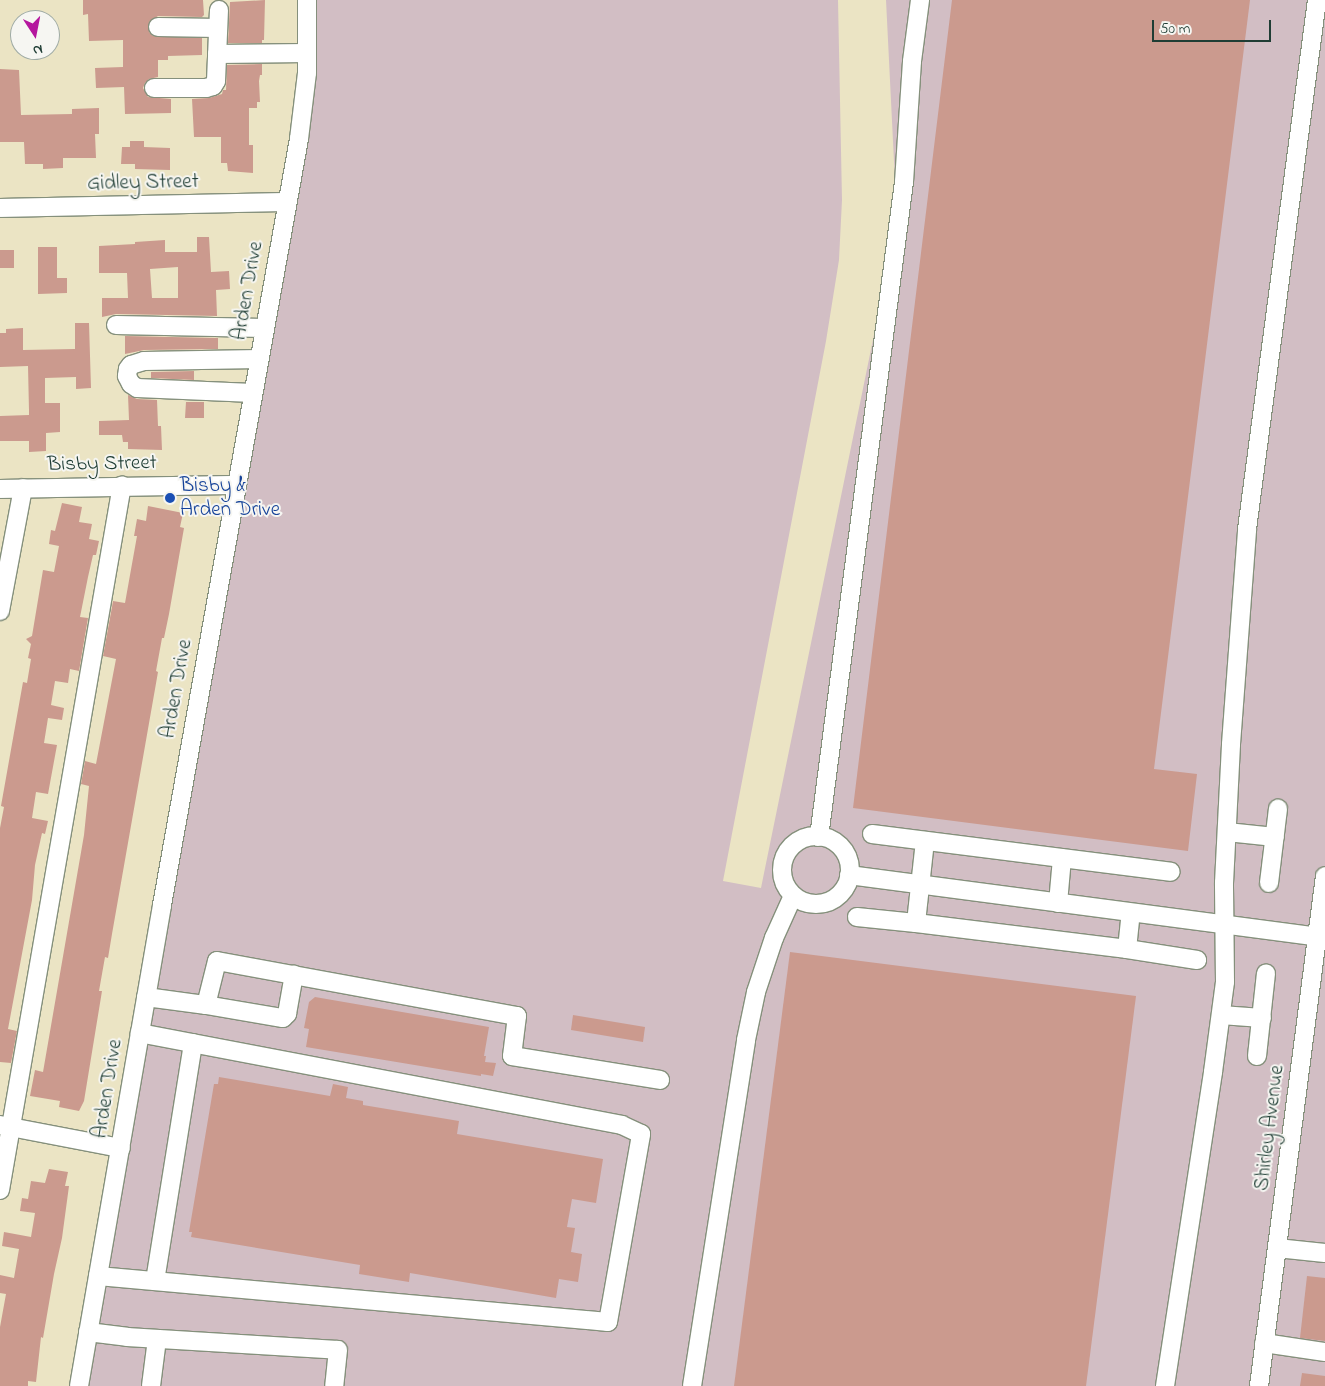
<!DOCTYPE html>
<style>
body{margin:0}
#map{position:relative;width:1325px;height:1386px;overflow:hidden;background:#ebe4c4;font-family:"Indie Flower",sans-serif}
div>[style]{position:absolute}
.industrial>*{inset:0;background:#d2bec4}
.building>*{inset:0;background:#cb9a8e}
.roads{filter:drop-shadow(1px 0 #85907c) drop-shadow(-1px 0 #85907c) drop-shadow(0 1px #85907c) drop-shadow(0 -1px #85907c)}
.minor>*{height:18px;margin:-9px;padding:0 9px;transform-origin:9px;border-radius:9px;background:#fff}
.minor>.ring{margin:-9px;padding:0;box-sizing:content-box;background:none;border:18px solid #fff;border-radius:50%}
.dots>*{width:14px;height:14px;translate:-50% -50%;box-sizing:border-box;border:2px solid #f6f6f2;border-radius:50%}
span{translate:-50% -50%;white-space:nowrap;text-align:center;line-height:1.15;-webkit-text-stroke:4px #f6f6f2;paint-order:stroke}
.street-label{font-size:21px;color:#1f3d34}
.transit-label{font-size:21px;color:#164399}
.left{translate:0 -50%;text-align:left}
.north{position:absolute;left:10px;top:10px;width:50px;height:50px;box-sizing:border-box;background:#f6f6f2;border:1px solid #a0aca6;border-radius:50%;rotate:169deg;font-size:14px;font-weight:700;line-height:20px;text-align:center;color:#1f3d34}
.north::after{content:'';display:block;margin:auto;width:18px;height:22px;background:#b5179e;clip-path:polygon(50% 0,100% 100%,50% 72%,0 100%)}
.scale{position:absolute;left:1152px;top:20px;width:119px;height:22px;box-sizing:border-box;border:2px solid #1f3d34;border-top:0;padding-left:6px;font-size:15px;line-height:18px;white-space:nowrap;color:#1f3d34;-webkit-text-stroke:4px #f6f6f2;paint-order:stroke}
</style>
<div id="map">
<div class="industrial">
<i style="clip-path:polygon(307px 0,838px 0,842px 200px,839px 260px,826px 341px,723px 881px,761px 888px,897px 222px,886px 0,1325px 0,1325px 1386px,79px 1386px,299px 139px)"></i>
</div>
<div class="building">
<i style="clip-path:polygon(83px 0,203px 0,204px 15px,202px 17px,158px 16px,149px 22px,149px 32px,153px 36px,202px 38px,202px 55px,168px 56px,168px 60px,158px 60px,158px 77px,149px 79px,145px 83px,143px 88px,148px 97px,171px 99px,171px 113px,125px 114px,124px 87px,96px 88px,95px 68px,123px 67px,123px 40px,89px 41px,88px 14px,83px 15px)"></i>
<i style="clip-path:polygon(265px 0,264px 40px,262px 40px,262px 43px,228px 43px,230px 2px)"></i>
<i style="clip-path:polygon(952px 0,1250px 0,1154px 769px,1197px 774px,1188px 851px,853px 808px)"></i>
<i style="clip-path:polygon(262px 64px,262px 75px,260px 75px,259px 81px,260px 102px,257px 102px,257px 108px,249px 108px,249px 145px,253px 145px,253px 173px,228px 171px,227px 163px,221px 163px,221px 137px,194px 137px,192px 99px,209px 98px,222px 94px,223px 90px,226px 90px,227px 65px)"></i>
<i style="clip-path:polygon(0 69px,19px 70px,21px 115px,72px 114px,72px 109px,99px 108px,99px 134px,95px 134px,96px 158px,63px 158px,63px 168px,43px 169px,43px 164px,25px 164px,24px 142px,0 142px)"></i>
<i style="clip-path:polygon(130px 141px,144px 141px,144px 147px,170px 148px,170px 170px,135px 169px,135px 164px,121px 164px,122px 147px,130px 147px)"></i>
<i style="clip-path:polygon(evenodd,197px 237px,209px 237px,211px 272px,229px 271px,230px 289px,216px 290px,217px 316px,116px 314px,102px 317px,102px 298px,128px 298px,127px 273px,99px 273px,99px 246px,135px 244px,135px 242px,165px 240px,165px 252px,197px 252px,197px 237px,178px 267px,178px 298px,152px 298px,150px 269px,178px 267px)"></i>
<i style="clip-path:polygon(38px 247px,57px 247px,57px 278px,67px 278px,67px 293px,38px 294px)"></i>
<i style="clip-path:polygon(0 250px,14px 250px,14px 268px,0 268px)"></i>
<i style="clip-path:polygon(75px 323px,89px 323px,91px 388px,76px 389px,76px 377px,45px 378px,45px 403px,60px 403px,60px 432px,46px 433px,46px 451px,29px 452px,29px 441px,0 441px,0 416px,29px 415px,29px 411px,28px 366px,0 367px,0 333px,6px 333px,6px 329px,23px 328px,23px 350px,75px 349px)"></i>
<i style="clip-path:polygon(125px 336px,218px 338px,218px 349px,144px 350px,125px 354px)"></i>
<i style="clip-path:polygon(194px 371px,194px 380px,151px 378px,151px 372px)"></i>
<i style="clip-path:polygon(128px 395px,137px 399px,157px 400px,158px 426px,161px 426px,162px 450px,128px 449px,128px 442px,123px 442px,122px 435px,99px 435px,99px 421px,129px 420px)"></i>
<i style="clip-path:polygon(186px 402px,204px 402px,204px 418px,185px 418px)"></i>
<i style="clip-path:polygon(62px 503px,82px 507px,79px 522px,92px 524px,89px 539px,99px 541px,96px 555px,93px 555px,88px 577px,80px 617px,88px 618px,79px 671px,70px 669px,68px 683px,55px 681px,51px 705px,64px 708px,62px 720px,48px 718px,44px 743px,57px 745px,48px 794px,36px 792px,32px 818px,48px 821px,45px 834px,42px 833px,35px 865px,32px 900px,8px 1029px,17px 1031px,11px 1063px,0 1062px,0 828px,4px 807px,1px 806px,23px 682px,27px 683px,31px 659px,28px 658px,31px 644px,26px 639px,32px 636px,43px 570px,54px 572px,59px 546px,49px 544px,51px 530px,55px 531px)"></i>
<i style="clip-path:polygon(148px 506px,183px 513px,180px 527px,184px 528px,169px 614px,164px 638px,162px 638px,156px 671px,158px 672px,112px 934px,108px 958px,105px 957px,99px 991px,102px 991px,84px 1101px,79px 1111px,59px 1107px,60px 1101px,30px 1096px,35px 1070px,43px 1072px,84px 835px,89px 786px,81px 784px,85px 761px,96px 764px,116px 659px,103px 656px,112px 607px,113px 601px,125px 603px,137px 536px,134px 536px,137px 519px,146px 521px)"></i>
<i style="clip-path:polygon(790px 952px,1136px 996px,1086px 1386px,734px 1386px)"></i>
<i style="clip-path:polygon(315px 997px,489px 1027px,484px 1056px,486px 1056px,485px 1062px,496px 1063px,493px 1076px,481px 1074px,481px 1076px,306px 1047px,309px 1029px,304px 1028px,309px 1002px)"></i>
<i style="clip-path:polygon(573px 1015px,645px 1027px,643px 1042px,571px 1030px)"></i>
<i style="clip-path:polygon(219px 1077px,330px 1096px,333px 1084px,348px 1087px,346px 1098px,363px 1101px,363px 1105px,459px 1121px,457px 1134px,603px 1159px,596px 1203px,572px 1199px,567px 1227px,575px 1228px,571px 1252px,582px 1254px,578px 1282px,559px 1279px,556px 1298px,410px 1273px,409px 1282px,359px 1274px,360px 1265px,191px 1237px,192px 1232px,189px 1232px,214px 1084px,218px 1084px)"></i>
<i style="clip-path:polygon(49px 1169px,68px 1172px,65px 1186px,69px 1186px,62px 1238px,54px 1274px,43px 1338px,41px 1337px,36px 1382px,28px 1381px,28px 1386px,0 1386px,0 1327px,6px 1294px,0 1293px,0 1275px,14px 1278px,19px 1249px,2px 1246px,4px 1232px,31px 1237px,35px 1213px,20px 1211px,22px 1198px,28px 1199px,31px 1181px,45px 1183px)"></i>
<i style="clip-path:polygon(1307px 1276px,1325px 1278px,1325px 1341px,1300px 1338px)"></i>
<i style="clip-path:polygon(1302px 1373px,1325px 1376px,1325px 1386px,1300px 1386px)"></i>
</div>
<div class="roads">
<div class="minor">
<i style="left:158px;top:27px;width:60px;rotate:1deg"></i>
<i style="left:217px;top:54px;width:90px;rotate:-0.6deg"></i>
<i style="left:154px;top:88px;width:52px"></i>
<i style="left:206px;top:88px;width:7px;rotate:-16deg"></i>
<i style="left:213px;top:86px;width:6px;rotate:-59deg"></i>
<i style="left:216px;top:81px;width:71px;rotate:-87.6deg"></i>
<i style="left:0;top:208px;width:287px;rotate:-1.2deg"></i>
<i style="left:116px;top:325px;width:148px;rotate:1.2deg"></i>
<i style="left:253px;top:393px;width:116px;rotate:-177.5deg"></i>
<i style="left:137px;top:388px;width:7px;rotate:-146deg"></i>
<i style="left:131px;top:384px;width:9px;rotate:-117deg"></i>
<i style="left:127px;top:376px;width:7px;rotate:-82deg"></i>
<i style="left:128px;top:369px;width:5px;rotate:-53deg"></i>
<i style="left:131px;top:365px;width:14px;rotate:-17deg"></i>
<i style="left:144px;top:361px;width:115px;rotate:-1deg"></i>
<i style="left:0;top:489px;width:236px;rotate:-1deg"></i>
<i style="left:0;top:611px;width:125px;rotate:-79.4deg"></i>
<i style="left:1227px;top:832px;width:48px;rotate:5.9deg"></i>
<i style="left:872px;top:834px;width:301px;rotate:7.2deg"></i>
<i class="ring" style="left:782px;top:836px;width:50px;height:50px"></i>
<i style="left:819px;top:837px;width:660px;rotate:-82.61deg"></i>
<i style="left:904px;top:182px;width:121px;rotate:-86.2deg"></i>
<i style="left:912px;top:61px;width:62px;rotate:-82.5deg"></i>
<i style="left:925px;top:841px;width:82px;rotate:96.3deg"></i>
<i style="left:916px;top:923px;width:213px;rotate:7deg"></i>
<i style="left:1127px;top:949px;width:36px;rotate:-84deg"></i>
<i style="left:849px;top:875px;width:472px;rotate:7.5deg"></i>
<i style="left:1269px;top:883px;width:75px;rotate:-83.1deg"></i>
<i style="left:1058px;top:903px;width:45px;rotate:-84.9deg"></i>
<i style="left:857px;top:917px;width:59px;rotate:5.8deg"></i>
<i style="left:1127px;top:949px;width:71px;rotate:8.9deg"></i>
<i style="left:146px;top:997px;width:61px;rotate:7.6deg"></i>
<i style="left:206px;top:1005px;width:45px;rotate:-76deg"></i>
<i style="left:217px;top:961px;width:305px;rotate:10.4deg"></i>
<i style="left:517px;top:1016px;width:40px;rotate:97.1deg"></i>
<i style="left:512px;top:1056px;width:150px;rotate:9.2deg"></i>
<i style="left:206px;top:1005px;width:78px;rotate:9.6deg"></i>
<i style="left:283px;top:1018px;width:6px;rotate:-45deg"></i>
<i style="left:287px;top:1014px;width:40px;rotate:-80deg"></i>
<i style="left:1221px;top:1015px;width:41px;rotate:4.2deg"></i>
<i style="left:1257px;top:1056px;width:83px;rotate:-83.8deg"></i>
<i style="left:0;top:1125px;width:123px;rotate:10.8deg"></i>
<i style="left:0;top:1190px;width:715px;rotate:-80.18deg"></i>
<i style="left:1277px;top:1248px;width:48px;rotate:5.9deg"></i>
<i style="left:98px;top:1276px;width:512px;rotate:5.15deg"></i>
<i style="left:608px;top:1322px;width:191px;rotate:-80deg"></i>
<i style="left:641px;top:1134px;width:21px;rotate:-155deg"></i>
<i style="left:622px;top:1125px;width:491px;rotate:-169.2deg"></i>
<i style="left:155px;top:1281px;width:241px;rotate:-80.9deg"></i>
<i style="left:88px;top:1332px;width:39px;rotate:7deg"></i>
<i style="left:127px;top:1337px;width:211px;rotate:3.5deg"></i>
<i style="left:338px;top:1350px;width:36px;rotate:96deg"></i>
<i style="left:1264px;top:1343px;width:62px;rotate:8.4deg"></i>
<i style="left:79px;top:1386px;width:488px;rotate:-80.2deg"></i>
<i style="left:162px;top:905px;width:778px;rotate:-79.86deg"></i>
<i style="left:299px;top:139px;width:66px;rotate:-83.1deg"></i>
<i style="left:307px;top:73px;width:73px;rotate:-90deg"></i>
<i style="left:151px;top:1386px;width:47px;rotate:-82.7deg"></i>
<i style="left:692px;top:1386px;width:350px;rotate:-81.1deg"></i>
<i style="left:746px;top:1040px;width:49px;rotate:-78.2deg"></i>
<i style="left:756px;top:992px;width:57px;rotate:-71.6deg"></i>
<i style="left:774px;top:938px;width:46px;rotate:-65.7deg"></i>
<i style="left:1165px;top:1386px;width:318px;rotate:-81.3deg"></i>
<i style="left:1213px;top:1072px;width:91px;rotate:-82.4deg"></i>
<i style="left:1225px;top:982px;width:99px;rotate:-90.6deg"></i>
<i style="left:1224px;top:883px;width:139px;rotate:-87.1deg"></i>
<i style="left:1231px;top:744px;width:216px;rotate:-85.7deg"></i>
<i style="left:1247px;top:529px;width:534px;rotate:-82.46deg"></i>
<i style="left:1259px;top:1386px;width:514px;rotate:-82.63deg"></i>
</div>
</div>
<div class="dots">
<i style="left:170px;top:498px;background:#1a4fb4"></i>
</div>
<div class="street-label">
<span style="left:143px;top:183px;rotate:-1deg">Gidley Street</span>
<span style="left:248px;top:291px;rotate:-80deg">Arden Drive</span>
<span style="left:102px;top:464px;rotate:-1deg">Bisby Street</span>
<span style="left:177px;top:689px;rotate:-80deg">Arden Drive</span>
<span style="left:108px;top:1089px;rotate:-81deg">Arden Drive</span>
<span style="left:1270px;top:1128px;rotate:-83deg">Shirley Avenue</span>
</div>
<div class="transit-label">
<span class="left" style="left:180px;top:498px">Bisby &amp;<br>Arden Drive</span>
</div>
<div class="north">N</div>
<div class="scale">50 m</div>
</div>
